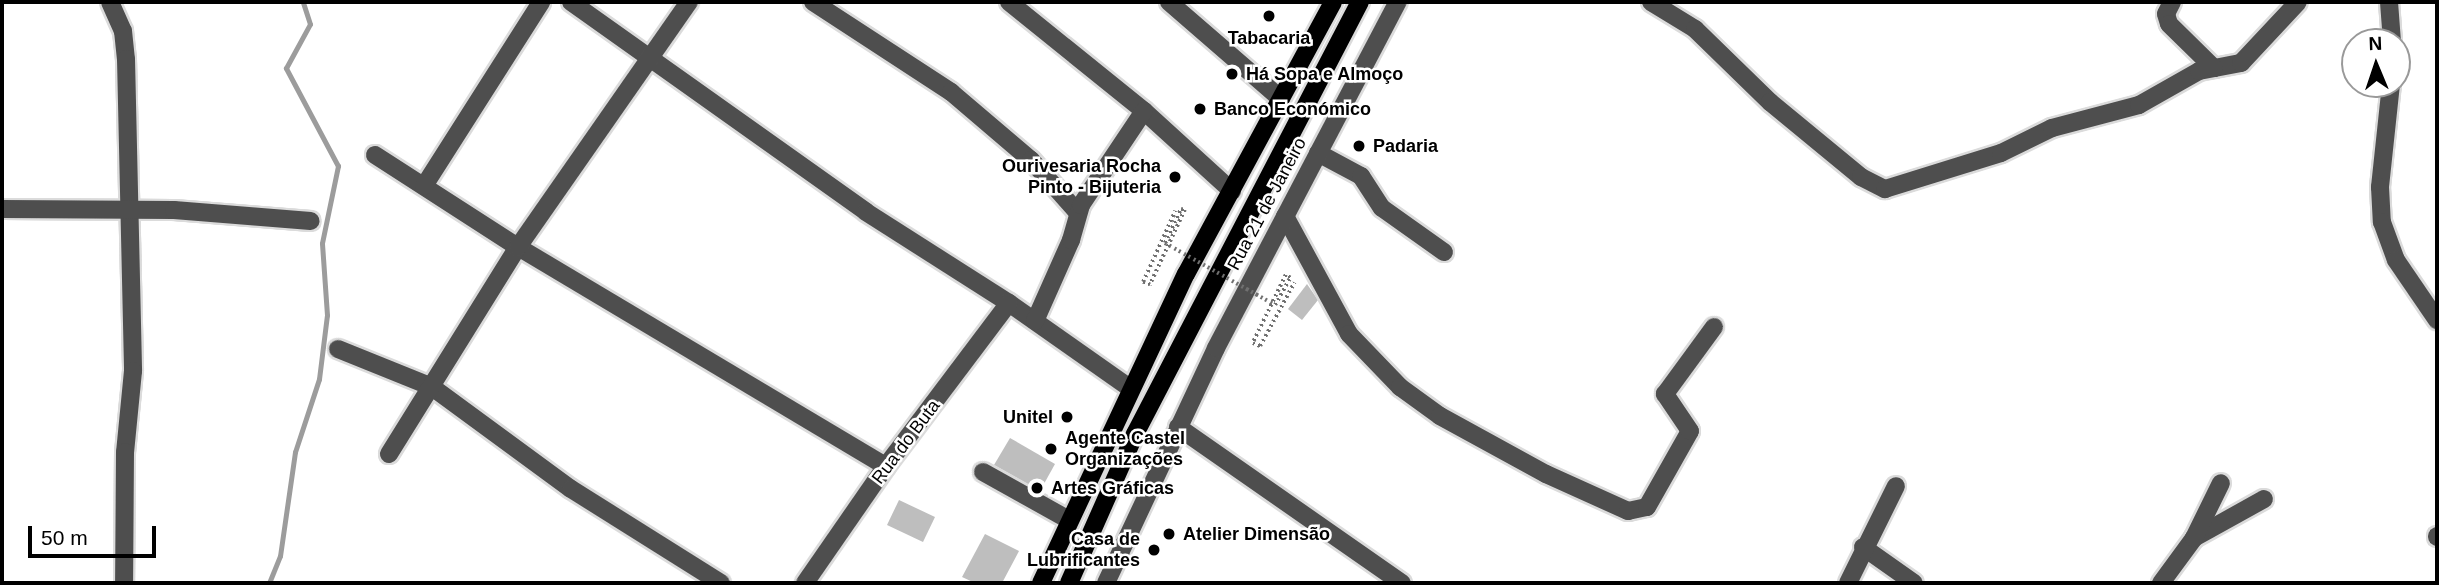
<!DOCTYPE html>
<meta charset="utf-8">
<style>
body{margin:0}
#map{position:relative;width:2439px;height:585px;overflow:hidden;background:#fff;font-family:Arial,sans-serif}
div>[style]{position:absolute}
.stream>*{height:5px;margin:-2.5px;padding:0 2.5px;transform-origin:2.5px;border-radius:2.5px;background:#9c9c9c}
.building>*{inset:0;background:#bebebe}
.path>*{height:3.5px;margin-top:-1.75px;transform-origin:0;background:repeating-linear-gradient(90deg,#707070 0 2px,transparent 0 5.5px)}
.roads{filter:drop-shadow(2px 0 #dbdbdb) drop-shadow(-2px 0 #dbdbdb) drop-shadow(0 2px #dbdbdb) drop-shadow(0 -2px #dbdbdb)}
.minor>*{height:18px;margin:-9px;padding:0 9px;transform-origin:9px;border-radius:9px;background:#4e4e4e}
.major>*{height:18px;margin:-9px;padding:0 9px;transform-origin:9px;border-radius:9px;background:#000}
.path-bridge>*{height:3.5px;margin-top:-1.75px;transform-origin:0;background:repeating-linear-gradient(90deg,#707070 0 2px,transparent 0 5.5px)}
.dots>*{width:19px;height:19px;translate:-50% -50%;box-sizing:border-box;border:4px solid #fff;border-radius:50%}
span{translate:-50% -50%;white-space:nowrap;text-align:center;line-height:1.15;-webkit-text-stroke:5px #fff;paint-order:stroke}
.poi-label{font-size:18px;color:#000;font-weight:700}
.left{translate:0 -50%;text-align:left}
.right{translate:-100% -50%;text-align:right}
.street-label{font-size:18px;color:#000}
.frame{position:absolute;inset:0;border:4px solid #000;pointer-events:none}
.north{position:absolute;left:2341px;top:28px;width:70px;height:70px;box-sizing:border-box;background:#fff;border:2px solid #999;border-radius:50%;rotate:358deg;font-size:19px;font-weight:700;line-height:28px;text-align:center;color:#000}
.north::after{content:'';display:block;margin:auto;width:24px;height:32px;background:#000;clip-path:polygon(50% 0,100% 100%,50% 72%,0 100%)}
.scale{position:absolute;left:28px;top:526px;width:128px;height:32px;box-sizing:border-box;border:4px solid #000;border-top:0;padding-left:9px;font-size:21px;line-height:24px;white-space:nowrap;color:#000;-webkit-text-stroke:5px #fff;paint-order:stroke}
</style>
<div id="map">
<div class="stream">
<i style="left:269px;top:583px;width:29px;rotate:-68deg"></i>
<i style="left:280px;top:556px;width:105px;rotate:-81.8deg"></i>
<i style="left:295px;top:452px;width:77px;rotate:-71.8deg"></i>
<i style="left:319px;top:379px;width:64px;rotate:-82.9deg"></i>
<i style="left:327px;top:315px;width:72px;rotate:-94deg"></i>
<i style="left:322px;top:243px;width:79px;rotate:-78.3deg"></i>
<i style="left:338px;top:166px;width:111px;rotate:-118deg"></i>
<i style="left:286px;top:68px;width:50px;rotate:-61.4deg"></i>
<i style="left:310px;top:24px;width:23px;rotate:-108deg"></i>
</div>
<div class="building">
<i style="clip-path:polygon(1307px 284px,1318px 300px,1302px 320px,1288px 309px)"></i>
<i style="clip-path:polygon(1010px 438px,1055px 464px,1040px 491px,994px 465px)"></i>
<i style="clip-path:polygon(899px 500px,935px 517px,923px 542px,887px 525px)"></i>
<i style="clip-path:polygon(985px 534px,1019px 551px,1002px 583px,975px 583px,962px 577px)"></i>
</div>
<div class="path">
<i style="left:1165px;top:243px;width:38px;rotate:-65deg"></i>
<i style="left:1181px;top:209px;width:4px;rotate:14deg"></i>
<i style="left:1185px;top:210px;width:83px;rotate:115deg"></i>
<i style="left:1150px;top:285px;width:8px;rotate:-157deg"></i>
<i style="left:1143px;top:282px;width:78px;rotate:-65.7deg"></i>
<i style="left:1275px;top:305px;width:31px;rotate:-61deg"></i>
<i style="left:1290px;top:278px;width:5px;rotate:-143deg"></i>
<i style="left:1286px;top:275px;width:76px;rotate:115.9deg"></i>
<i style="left:1253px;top:343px;width:8px;rotate:23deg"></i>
<i style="left:1260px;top:346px;width:72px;rotate:-61.6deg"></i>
</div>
<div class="roads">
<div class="minor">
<i style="left:110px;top:2px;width:32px;rotate:66deg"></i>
<i style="left:123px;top:31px;width:28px;rotate:84deg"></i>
<i style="left:126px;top:59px;width:312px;rotate:88.7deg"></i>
<i style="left:133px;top:371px;width:81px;rotate:95.6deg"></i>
<i style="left:125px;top:452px;width:131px;rotate:90.4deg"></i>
<i style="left:571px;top:2px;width:362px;rotate:35.4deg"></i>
<i style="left:866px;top:212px;width:169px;rotate:32.5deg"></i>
<i style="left:1009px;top:303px;width:148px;rotate:35.1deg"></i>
<i style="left:813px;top:2px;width:165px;rotate:33.1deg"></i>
<i style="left:951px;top:92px;width:105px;rotate:40.4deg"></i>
<i style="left:1031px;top:160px;width:71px;rotate:48.4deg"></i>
<i style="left:1009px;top:2px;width:174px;rotate:38.9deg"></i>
<i style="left:1144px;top:111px;width:119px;rotate:42.3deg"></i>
<i style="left:1169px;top:2px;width:148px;rotate:40.9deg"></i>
<i style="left:1651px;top:2px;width:52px;rotate:31.5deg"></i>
<i style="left:1695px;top:29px;width:105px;rotate:44.2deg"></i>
<i style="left:1770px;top:102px;width:118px;rotate:39.5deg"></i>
<i style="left:1861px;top:177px;width:27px;rotate:27deg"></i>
<i style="left:1885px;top:189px;width:121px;rotate:-17.2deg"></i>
<i style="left:2001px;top:153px;width:57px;rotate:-26.1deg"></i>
<i style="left:2052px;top:128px;width:90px;rotate:-14.8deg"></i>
<i style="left:2139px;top:105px;width:69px;rotate:-29.5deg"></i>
<i style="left:2199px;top:71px;width:43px;rotate:-10.8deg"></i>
<i style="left:2241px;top:63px;width:83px;rotate:-46.9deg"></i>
<i style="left:2172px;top:2px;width:13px;rotate:117deg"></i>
<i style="left:2166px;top:14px;width:10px;rotate:73deg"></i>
<i style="left:2169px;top:24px;width:63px;rotate:44.4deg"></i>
<i style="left:2389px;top:2px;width:40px;rotate:85.7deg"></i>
<i style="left:2391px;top:84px;width:104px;rotate:96.1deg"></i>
<i style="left:2380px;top:187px;width:35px;rotate:87deg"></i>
<i style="left:2382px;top:222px;width:40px;rotate:69.8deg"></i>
<i style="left:2396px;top:260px;width:73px;rotate:55.7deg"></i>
<i style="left:1318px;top:153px;width:49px;rotate:28.1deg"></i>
<i style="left:1361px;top:176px;width:38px;rotate:57deg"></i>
<i style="left:1382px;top:208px;width:76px;rotate:35.4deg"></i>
<i style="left:375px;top:155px;width:170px;rotate:32.8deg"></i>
<i style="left:518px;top:247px;width:428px;rotate:30.8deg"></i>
<i style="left:424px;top:186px;width:218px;rotate:-57.5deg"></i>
<i style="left:2px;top:209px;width:172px;rotate:0.3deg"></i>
<i style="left:174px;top:210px;width:137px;rotate:4.6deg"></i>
<i style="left:1285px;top:216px;width:134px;rotate:61.5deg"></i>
<i style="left:1349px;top:334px;width:74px;rotate:46.1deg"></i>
<i style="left:1400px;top:387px;width:49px;rotate:35.9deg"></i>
<i style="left:1440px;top:416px;width:121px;rotate:28.7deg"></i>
<i style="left:1546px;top:474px;width:90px;rotate:24.3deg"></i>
<i style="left:1628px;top:511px;width:19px;rotate:-12deg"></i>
<i style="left:1647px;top:507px;width:87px;rotate:-60.5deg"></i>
<i style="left:1690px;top:431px;width:45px;rotate:-124deg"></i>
<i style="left:1665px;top:394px;width:83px;rotate:-53.8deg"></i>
<i style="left:1035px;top:321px;width:89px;rotate:-66deg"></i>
<i style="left:1071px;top:240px;width:36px;rotate:-74deg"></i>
<i style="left:1081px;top:205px;width:113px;rotate:-56.2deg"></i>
<i style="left:338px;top:349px;width:101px;rotate:22deg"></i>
<i style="left:432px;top:387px;width:172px;rotate:36.3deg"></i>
<i style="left:571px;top:489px;width:177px;rotate:32.1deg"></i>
<i style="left:1178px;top:427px;width:273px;rotate:34.9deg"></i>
<i style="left:389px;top:454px;width:244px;rotate:-58.1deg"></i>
<i style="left:518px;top:247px;width:299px;rotate:-55.1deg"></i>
<i style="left:983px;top:472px;width:98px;rotate:29.2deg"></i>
<i style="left:2437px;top:536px;width:1px;rotate:90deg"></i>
<i style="left:2194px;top:538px;width:80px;rotate:-29.1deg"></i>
<i style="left:1863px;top:547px;width:62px;rotate:35.2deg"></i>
<i style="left:805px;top:583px;width:142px;rotate:-55.3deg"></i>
<i style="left:886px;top:466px;width:204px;rotate:-53deg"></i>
<i style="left:1106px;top:583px;width:259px;rotate:-64.9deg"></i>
<i style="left:1216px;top:348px;width:391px;rotate:-62.3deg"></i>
<i style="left:1848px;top:583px;width:108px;rotate:-63.7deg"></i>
<i style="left:2161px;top:583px;width:56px;rotate:-53.7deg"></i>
<i style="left:2194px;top:538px;width:61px;rotate:-63.9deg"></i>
</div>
<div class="major">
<i style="left:1041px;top:583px;width:341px;rotate:-64.9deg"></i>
<i style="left:1186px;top:274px;width:309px;rotate:-61.6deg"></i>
<i style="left:1069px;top:583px;width:163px;rotate:-66.1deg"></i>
<i style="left:1135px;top:434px;width:487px;rotate:-62.5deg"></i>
</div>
</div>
<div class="path-bridge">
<i style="left:1165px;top:243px;width:126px;rotate:29.4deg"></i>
</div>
<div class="dots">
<i style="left:1269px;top:16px;background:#000"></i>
<i style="left:1232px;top:74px;background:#000"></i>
<i style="left:1200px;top:109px;background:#000"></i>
<i style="left:1359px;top:146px;background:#000"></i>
<i style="left:1175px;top:177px;background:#000"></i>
<i style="left:1067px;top:417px;background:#000"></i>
<i style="left:1051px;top:449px;background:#000"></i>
<i style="left:1037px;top:488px;background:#000"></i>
<i style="left:1169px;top:534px;background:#000"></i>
<i style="left:1154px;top:550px;background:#000"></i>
</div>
<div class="poi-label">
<span style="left:1269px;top:38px">Tabacaria</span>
<span class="left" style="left:1246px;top:74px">Há Sopa e Almoço</span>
<span class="left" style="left:1214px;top:109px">Banco Económico</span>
<span class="left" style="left:1373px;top:146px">Padaria</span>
<span class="right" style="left:1161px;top:177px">Ourivesaria Rocha<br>Pinto - Bijuteria</span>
<span class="right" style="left:1053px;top:417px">Unitel</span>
<span class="left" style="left:1065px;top:449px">Agente Castel<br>Organizações</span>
<span class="left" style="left:1051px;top:488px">Artes Gráficas</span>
<span class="left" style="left:1183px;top:534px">Atelier Dimensão</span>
<span class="right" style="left:1140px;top:550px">Casa de<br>Lubrificantes</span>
</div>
<div class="street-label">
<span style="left:1267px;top:204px;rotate:-62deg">Rua 21 de Janeiro</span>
<span style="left:906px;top:442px;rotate:-53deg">Rua do Buta</span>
</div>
<div class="frame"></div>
<div class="north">N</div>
<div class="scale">50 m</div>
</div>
